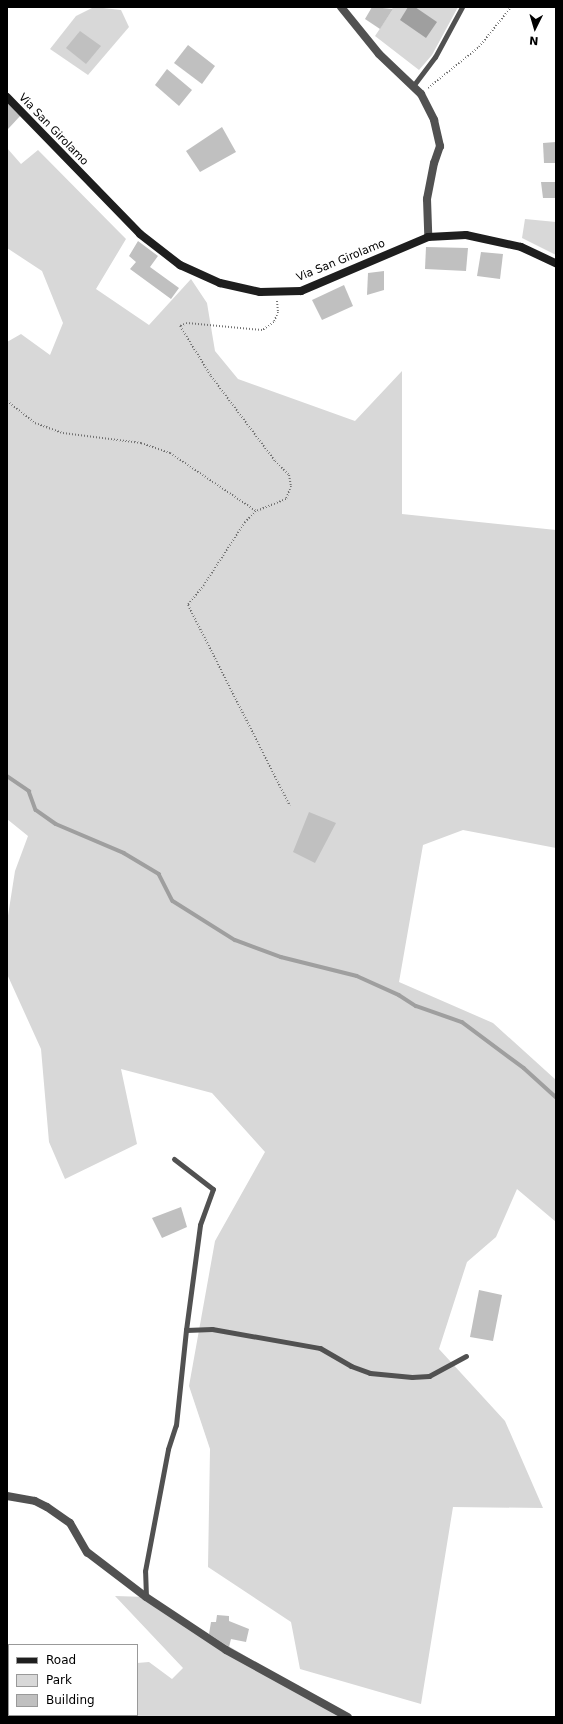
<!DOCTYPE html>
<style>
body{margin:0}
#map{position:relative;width:563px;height:1724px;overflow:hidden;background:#fff;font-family:"DejaVu Sans",sans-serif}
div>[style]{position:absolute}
.green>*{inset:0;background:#d8d8d8}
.water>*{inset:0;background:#9f9f9f}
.stream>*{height:3.5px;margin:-1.75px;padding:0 1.75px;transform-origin:1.75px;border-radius:1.75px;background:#9f9f9f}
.building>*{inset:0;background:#c0c0c0}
.path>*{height:2px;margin-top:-1px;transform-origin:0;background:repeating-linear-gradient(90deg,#737373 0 1px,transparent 0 3px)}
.lane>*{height:5px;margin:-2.5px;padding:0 2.5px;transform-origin:2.5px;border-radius:2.5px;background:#515151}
.street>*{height:8px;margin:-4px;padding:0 4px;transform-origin:4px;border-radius:4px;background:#515151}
.secondary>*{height:8px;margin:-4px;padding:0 4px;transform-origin:4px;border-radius:4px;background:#1e1e1e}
span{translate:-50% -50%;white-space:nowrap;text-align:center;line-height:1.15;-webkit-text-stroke:3.5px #fff;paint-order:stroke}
.street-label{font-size:11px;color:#000}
.frame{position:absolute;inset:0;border:8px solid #000;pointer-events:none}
.legend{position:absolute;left:8px;top:1644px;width:130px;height:72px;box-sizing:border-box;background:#fff;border:1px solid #999;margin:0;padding:5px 7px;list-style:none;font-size:12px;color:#000}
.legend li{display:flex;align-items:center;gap:8px;height:20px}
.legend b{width:20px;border:1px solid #999}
.north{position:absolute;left:515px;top:8px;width:40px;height:40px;-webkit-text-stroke:3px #fff;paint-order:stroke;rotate:185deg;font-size:11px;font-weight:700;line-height:16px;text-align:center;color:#000}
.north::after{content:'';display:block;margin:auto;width:14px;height:18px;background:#000;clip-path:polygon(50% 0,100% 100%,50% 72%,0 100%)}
</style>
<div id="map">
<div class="green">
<i style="clip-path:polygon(94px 7px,121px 10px,129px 27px,88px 75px,50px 49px,76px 16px)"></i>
<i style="clip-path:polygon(390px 7px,458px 7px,432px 55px,419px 70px,375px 36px,393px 9px)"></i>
<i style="clip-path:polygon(7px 148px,21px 164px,38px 150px,126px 239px,96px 289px,149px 325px,191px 279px,207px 303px,215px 351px,238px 379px,355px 421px,402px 371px,402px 514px,556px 530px,556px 848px,463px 830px,423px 845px,399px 982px,493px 1023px,556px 1080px,556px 1222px,517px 1189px,496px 1237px,467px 1262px,439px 1349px,505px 1421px,543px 1508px,453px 1507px,421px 1704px,300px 1669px,291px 1622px,208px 1567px,210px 1449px,189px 1386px,215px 1241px,265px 1152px,212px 1093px,121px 1069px,137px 1144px,65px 1179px,49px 1142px,41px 1049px,7px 974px,7px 922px,15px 871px,28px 836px,7px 819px,7px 342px,21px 334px,50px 355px,63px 323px,42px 271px,7px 248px)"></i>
<i style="clip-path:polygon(525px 219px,556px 222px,556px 255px,522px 238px)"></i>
<i style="clip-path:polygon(115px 1596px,146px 1597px,348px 1717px,111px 1717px,137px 1715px,137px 1663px,149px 1662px,172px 1679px,183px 1668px)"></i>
</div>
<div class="water">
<i style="clip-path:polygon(408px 7px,415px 7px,437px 22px,426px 38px,400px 20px)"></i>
</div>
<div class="stream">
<i style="left:7px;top:776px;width:27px;rotate:34deg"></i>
<i style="left:29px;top:791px;width:20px;rotate:70deg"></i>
<i style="left:36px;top:810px;width:24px;rotate:35deg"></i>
<i style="left:56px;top:824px;width:74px;rotate:23.1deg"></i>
<i style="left:124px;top:853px;width:41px;rotate:31deg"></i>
<i style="left:159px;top:874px;width:30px;rotate:63deg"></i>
<i style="left:173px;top:901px;width:73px;rotate:32.2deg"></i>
<i style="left:235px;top:940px;width:49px;rotate:20.3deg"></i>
<i style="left:281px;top:957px;width:78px;rotate:14deg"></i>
<i style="left:357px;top:976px;width:46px;rotate:24.3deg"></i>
<i style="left:399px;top:995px;width:20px;rotate:33deg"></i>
<i style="left:416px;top:1006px;width:49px;rotate:19.2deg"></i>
<i style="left:462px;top:1022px;width:77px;rotate:36.6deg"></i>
<i style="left:524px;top:1068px;width:43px;rotate:42.2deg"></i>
</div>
<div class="building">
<i style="clip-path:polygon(372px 7px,393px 9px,380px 29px,365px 19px)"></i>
<i style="clip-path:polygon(80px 31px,101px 46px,86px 64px,66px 48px)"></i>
<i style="clip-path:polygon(188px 45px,215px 66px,202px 84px,174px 63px)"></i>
<i style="clip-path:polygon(167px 69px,192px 90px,179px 106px,155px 85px)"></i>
<i style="clip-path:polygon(7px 101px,22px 114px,8px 129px,7px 128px)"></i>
<i style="clip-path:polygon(222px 127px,236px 152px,200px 172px,186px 151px)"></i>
<i style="clip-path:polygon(556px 142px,556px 163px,544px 163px,543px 143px)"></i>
<i style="clip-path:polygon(541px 182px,556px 182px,556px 198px,543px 198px)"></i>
<i style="clip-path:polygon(138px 241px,158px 256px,150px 267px,179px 288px,171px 299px,130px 269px,136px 262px,129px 256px)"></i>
<i style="clip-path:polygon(426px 247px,468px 248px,466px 271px,425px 269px)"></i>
<i style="clip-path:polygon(481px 252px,503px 254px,500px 279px,477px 276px)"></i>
<i style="clip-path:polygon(384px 271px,384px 290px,367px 295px,368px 273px)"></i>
<i style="clip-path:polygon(344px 285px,353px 306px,322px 320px,312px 300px)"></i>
<i style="clip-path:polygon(309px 812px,336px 823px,315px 863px,293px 852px)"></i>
<i style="clip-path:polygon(181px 1207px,187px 1227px,162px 1238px,152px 1218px)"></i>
<i style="clip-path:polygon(479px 1290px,502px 1295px,493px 1341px,470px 1337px)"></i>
<i style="clip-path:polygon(217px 1615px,229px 1616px,229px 1621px,249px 1629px,246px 1642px,231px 1639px,229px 1647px,209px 1634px,211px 1622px,216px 1622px)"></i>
</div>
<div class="path">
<i style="left:428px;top:88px;width:65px;rotate:-38.8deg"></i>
<i style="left:479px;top:47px;width:51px;rotate:-51.3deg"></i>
<i style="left:277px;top:301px;width:11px;rotate:85deg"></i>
<i style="left:278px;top:312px;width:11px;rotate:112deg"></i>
<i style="left:274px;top:322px;width:14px;rotate:146deg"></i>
<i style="left:262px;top:330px;width:75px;rotate:-174.7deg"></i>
<i style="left:187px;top:323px;width:8px;rotate:157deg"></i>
<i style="left:180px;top:326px;width:59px;rotate:58.2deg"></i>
<i style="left:211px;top:376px;width:106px;rotate:53deg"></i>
<i style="left:275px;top:461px;width:20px;rotate:45deg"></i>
<i style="left:289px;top:475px;width:11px;rotate:80deg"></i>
<i style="left:291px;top:486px;width:14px;rotate:111deg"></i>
<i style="left:286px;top:499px;width:32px;rotate:158deg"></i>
<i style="left:256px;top:511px;width:16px;rotate:135deg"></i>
<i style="left:245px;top:522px;width:75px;rotate:123.1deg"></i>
<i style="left:204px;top:585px;width:26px;rotate:129deg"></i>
<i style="left:188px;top:605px;width:225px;rotate:63.1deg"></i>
<i style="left:7px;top:401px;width:36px;rotate:38deg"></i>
<i style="left:35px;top:423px;width:30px;rotate:20deg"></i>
<i style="left:63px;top:433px;width:79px;rotate:7.3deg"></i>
<i style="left:141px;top:443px;width:31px;rotate:19deg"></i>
<i style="left:170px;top:453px;width:104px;rotate:34deg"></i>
</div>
<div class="lane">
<i style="left:413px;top:86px;width:36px;rotate:-53deg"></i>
<i style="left:435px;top:57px;width:57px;rotate:-61.6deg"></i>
<i style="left:174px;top:1159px;width:49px;rotate:37.6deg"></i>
<i style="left:213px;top:1189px;width:38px;rotate:110deg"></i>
<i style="left:200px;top:1225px;width:106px;rotate:97.6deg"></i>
<i style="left:186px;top:1330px;width:26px;rotate:-2deg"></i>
<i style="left:212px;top:1329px;width:110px;rotate:10deg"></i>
<i style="left:320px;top:1348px;width:36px;rotate:30deg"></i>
<i style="left:351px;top:1366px;width:20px;rotate:20deg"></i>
<i style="left:370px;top:1373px;width:42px;rotate:5.4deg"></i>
<i style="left:412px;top:1377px;width:17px;rotate:-3deg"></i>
<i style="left:429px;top:1376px;width:42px;rotate:-28.4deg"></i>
<i style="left:146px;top:1597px;width:26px;rotate:-92deg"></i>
<i style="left:145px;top:1571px;width:124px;rotate:-79.3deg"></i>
<i style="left:168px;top:1449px;width:25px;rotate:-72deg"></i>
<i style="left:176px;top:1425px;width:96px;rotate:-84deg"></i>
</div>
<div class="street">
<i style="left:341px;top:7px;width:60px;rotate:51deg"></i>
<i style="left:379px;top:54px;width:58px;rotate:43.6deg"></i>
<i style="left:421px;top:94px;width:29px;rotate:63deg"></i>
<i style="left:434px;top:120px;width:27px;rotate:77deg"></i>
<i style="left:440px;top:146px;width:18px;rotate:109deg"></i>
<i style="left:434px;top:163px;width:37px;rotate:101deg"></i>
<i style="left:427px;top:199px;width:38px;rotate:88deg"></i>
<i style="left:7px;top:1496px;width:28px;rotate:10deg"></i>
<i style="left:35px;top:1501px;width:13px;rotate:27deg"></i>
<i style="left:47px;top:1507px;width:28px;rotate:35deg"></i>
<i style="left:70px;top:1523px;width:34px;rotate:60deg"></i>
<i style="left:87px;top:1552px;width:74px;rotate:37.3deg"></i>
<i style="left:146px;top:1597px;width:96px;rotate:33.5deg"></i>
<i style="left:226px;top:1650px;width:139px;rotate:28.8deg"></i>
</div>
<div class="secondary">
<i style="left:7px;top:97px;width:191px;rotate:45.8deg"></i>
<i style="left:140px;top:234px;width:51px;rotate:37.8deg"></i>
<i style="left:180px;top:265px;width:44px;rotate:24.2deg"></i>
<i style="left:220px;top:283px;width:41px;rotate:12.7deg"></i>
<i style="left:260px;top:292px;width:41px;rotate:-1.4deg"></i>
<i style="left:301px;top:291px;width:138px;rotate:-23deg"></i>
<i style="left:428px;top:237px;width:38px;rotate:-3deg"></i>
<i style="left:466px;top:235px;width:56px;rotate:12.3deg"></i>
<i style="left:521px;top:247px;width:38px;rotate:25deg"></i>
</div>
<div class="street-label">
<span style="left:53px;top:130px;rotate:46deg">Via San Girolamo</span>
<span style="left:341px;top:261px;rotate:-22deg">Via San Girolamo</span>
</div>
<div class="frame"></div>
<ul class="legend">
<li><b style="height:5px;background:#1e1e1e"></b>Road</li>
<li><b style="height:11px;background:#d8d8d8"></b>Park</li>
<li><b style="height:11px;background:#c0c0c0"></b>Building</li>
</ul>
<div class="north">N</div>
</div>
